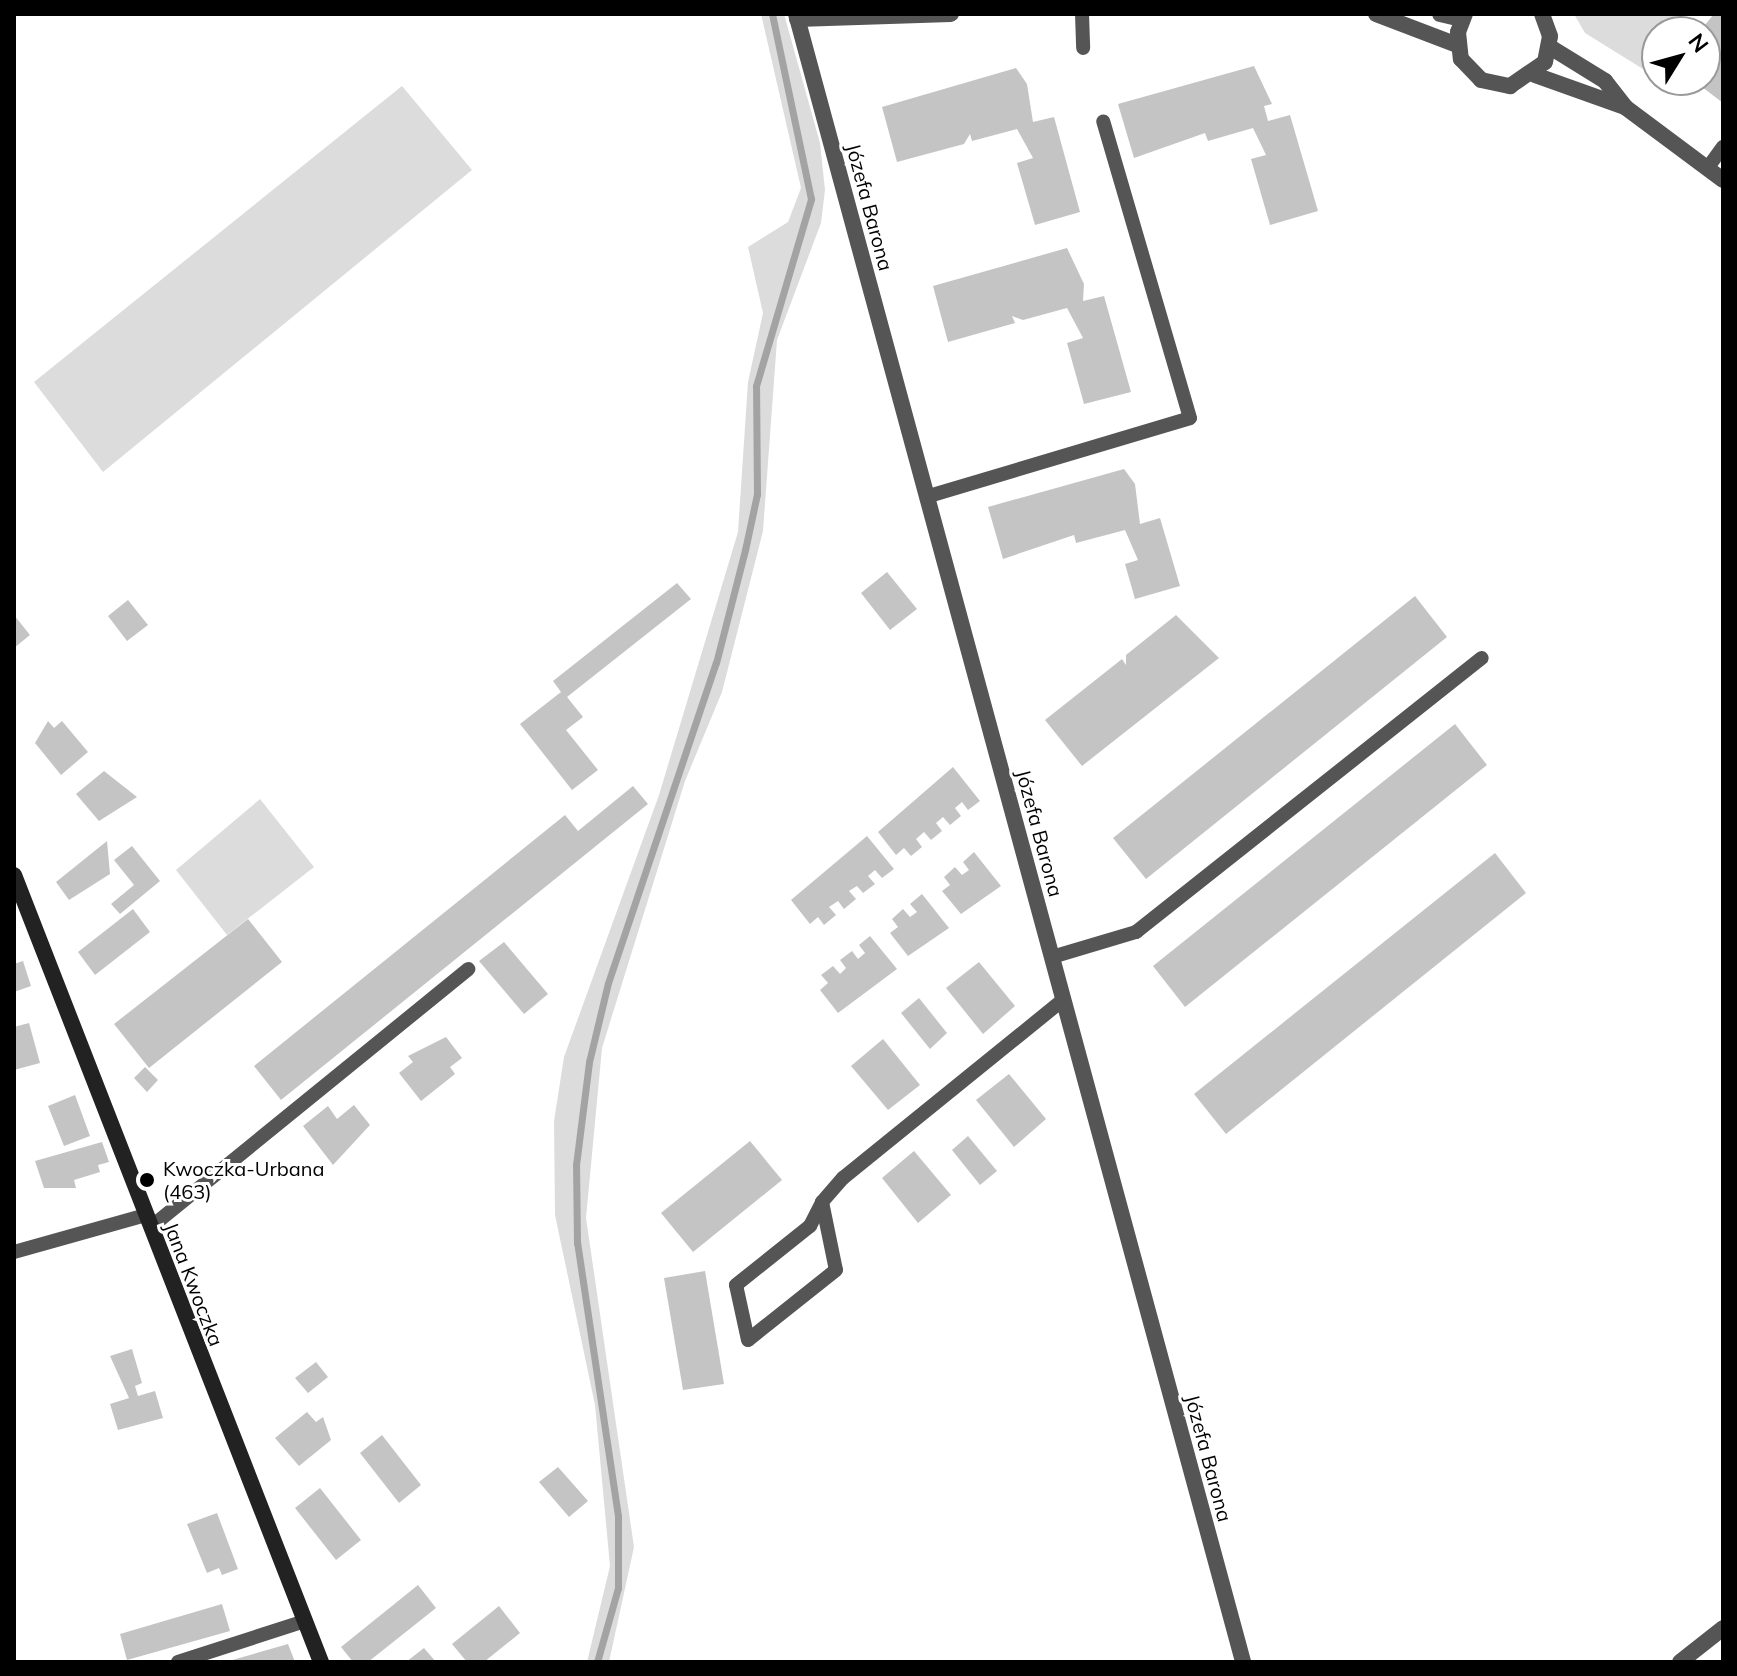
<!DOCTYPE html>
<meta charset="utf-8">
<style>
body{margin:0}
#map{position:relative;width:1737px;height:1676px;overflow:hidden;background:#fff;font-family:Mulish,sans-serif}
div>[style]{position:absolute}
.green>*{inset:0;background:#dcdcdc}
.stream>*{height:7px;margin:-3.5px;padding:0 3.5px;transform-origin:3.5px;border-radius:3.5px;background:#a3a3a3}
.building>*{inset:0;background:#c4c4c4}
.lane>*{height:14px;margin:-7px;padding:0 7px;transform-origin:7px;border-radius:7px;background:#555}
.street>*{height:16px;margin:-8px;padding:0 8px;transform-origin:8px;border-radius:8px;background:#555}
.secondary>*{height:16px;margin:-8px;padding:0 8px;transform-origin:8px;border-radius:8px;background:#222}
.dots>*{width:22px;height:22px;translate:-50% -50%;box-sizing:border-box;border:4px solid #fff;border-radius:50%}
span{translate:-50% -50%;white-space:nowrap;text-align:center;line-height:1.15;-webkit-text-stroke:6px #fff;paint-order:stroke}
.street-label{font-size:20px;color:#000}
.poi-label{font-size:20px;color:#000}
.left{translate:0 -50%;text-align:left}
.frame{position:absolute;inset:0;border:16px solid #000;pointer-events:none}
.north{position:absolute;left:1641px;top:16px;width:80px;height:80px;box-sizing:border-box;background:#fff;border:2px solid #999;border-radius:50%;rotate:53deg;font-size:22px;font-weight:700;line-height:32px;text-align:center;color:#000}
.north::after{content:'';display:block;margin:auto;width:28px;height:36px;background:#000;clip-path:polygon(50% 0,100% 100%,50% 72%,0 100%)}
</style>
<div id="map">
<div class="green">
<i style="clip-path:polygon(761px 14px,784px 14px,820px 143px,825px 190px,821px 223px,777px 340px,763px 531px,722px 692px,685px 781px,602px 1048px,586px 1218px,634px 1547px,609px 1662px,587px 1662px,610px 1566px,595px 1405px,555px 1215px,554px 1121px,564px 1057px,659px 795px,738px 532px,748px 382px,763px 313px,748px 247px,788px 222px,801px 188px)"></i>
<i style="clip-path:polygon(1574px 14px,1676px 14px,1665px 32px,1657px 32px,1643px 69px,1585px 33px)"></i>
<i style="clip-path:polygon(402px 86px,472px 170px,103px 472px,34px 382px)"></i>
<i style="clip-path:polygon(260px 799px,314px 867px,227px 935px,176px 870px)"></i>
</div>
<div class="stream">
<i style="left:597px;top:1662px;width:77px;rotate:-74.2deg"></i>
<i style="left:618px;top:1588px;width:72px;rotate:-90deg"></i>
<i style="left:618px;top:1516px;width:276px;rotate:-98.5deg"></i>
<i style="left:577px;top:1243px;width:78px;rotate:-90.7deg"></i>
<i style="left:576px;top:1165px;width:104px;rotate:-82.8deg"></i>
<i style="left:589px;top:1062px;width:81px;rotate:-76.5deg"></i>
<i style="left:608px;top:983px;width:338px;rotate:-71.4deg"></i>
<i style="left:716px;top:663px;width:117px;rotate:-75.6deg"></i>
<i style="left:745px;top:550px;width:57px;rotate:-77.9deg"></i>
<i style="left:757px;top:494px;width:108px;rotate:-90.5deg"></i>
<i style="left:756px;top:386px;width:195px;rotate:-73.6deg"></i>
<i style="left:811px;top:199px;width:189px;rotate:-101.9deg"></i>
</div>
<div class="building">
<i style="clip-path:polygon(1714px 14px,1723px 14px,1723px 103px,1693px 80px,1705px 80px,1699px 32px)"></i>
<i style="clip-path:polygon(1254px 66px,1272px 104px,1264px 106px,1268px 121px,1290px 115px,1318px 211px,1270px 225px,1251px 159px,1266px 155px,1253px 128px,1208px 141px,1205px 133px,1134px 158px,1118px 104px)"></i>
<i style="clip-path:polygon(1016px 68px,1027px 84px,1033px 122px,1054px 117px,1080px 212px,1035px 225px,1017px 163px,1033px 158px,1017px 129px,972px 141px,970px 134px,964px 144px,897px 162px,882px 107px)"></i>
<i style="clip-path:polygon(1067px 248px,1084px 284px,1083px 301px,1104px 296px,1131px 392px,1084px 404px,1067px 343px,1083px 338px,1067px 308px,1023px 320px,1012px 316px,1015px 323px,948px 342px,933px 286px)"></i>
<i style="clip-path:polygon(1124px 469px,1135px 484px,1140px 524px,1160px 518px,1180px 586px,1135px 599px,1125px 564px,1138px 560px,1125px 530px,1076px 543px,1074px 535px,1003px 559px,988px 507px)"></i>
<i style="clip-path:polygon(887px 572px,917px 609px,890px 630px,861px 593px)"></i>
<i style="clip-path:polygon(677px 583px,691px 599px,567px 697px,583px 717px,566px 730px,598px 770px,572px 790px,520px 724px,561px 692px,553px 681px)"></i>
<i style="clip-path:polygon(1415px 596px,1447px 637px,1146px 879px,1113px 838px)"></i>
<i style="clip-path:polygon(128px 600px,148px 625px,127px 641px,108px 616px)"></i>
<i style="clip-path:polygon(14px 615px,30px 635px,14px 648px)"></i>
<i style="clip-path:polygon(1176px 615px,1219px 658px,1082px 766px,1045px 720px,1122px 659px,1126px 665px,1126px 655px)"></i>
<i style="clip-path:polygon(48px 721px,54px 728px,62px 721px,88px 752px,61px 775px,35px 743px)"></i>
<i style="clip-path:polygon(1455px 724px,1487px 765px,1185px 1007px,1153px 966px)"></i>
<i style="clip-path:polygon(953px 767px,980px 801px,968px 810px,962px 802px,955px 808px,961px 816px,950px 825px,943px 817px,936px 823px,942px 831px,931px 840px,924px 832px,916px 839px,922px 847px,911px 856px,904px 848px,896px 855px,878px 832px)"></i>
<i style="clip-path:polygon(104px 771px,137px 797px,99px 821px,76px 794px)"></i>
<i style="clip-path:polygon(633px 786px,648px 804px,281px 1100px,254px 1066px,565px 815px,578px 831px)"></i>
<i style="clip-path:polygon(867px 836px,894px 869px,882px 878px,875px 870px,868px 876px,875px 884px,863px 893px,857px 886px,849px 891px,856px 899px,844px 909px,838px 901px,829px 907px,836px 915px,824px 925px,818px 917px,810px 924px,791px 900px)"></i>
<i style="clip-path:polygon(107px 841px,110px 874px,69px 900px,56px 882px)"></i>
<i style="clip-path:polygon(132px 846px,160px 881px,120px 914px,111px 904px,134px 885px,114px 860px)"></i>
<i style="clip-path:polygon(974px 852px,1001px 886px,961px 914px,942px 891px,950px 885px,944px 877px,955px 867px,962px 875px,969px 870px,963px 862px)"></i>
<i style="clip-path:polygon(1495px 853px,1526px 893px,1226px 1134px,1194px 1094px)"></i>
<i style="clip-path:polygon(922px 894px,949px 928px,908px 956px,890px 933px,898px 927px,892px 919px,903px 909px,910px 917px,917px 912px,910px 904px)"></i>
<i style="clip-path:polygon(133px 909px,150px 932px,95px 975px,78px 952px)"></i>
<i style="clip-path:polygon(248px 919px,282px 962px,149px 1068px,114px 1024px)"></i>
<i style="clip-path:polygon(870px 936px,897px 969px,838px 1013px,820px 990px,828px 983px,821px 975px,833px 966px,840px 974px,846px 968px,840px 960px,852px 951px,858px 959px,865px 953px,859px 945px)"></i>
<i style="clip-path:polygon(504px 942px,548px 994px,524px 1014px,479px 961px)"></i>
<i style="clip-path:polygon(23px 961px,31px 986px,14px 992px,14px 964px)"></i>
<i style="clip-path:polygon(979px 962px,1015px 1006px,983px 1034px,946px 988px)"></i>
<i style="clip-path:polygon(919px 998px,947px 1033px,930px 1049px,901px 1013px)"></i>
<i style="clip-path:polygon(29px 1023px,40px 1063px,14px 1070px,14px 1027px)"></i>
<i style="clip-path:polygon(446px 1037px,462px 1058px,450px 1067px,455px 1074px,421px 1101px,399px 1073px,413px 1062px,408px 1056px)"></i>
<i style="clip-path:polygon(883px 1039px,920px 1085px,888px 1110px,851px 1066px)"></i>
<i style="clip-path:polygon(145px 1067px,158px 1080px,147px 1092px,134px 1078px)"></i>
<i style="clip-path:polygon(1009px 1074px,1046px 1119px,1014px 1147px,976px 1100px)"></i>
<i style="clip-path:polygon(75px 1095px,90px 1136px,64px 1146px,48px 1106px)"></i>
<i style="clip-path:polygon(354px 1105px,370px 1125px,333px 1165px,303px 1126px,328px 1106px,337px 1119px)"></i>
<i style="clip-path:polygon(968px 1136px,997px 1171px,980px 1185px,952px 1150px)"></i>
<i style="clip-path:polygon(750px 1141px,782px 1180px,693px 1252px,661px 1213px)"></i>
<i style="clip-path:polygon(102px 1142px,109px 1162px,98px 1165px,100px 1172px,74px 1180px,76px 1188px,44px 1188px,35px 1161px)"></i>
<i style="clip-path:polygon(914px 1151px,951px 1195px,918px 1223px,882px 1178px)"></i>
<i style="clip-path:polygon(705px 1271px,724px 1384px,683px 1390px,664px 1278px)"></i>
<i style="clip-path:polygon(132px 1349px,142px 1383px,135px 1386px,138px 1396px,155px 1391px,163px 1418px,118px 1430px,110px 1404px,129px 1398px,110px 1356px)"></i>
<i style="clip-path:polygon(316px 1362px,328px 1377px,308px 1393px,295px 1378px)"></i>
<i style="clip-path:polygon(307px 1412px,316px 1422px,323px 1417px,331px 1440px,299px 1466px,275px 1438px)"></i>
<i style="clip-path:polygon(382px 1435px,421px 1485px,399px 1503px,360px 1453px)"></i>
<i style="clip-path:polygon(558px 1467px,588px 1501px,569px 1517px,539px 1482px)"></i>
<i style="clip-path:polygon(320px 1488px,361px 1540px,336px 1560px,295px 1508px)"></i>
<i style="clip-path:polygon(217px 1513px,238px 1569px,222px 1575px,219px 1568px,207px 1573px,187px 1524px)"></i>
<i style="clip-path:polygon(418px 1585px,436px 1608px,368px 1662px,353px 1662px,341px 1647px)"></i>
<i style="clip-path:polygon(222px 1604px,230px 1631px,127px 1660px,120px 1634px)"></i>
<i style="clip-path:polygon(499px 1606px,520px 1633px,484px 1662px,467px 1662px,452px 1644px)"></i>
<i style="clip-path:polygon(288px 1644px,295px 1662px,229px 1662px,229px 1661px)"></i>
<i style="clip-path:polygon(424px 1648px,436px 1662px,406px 1662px)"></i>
</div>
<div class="lane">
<i style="left:1082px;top:14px;width:34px;rotate:88deg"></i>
<i style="left:1709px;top:166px;width:24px;rotate:-54deg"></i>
<i style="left:929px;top:496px;width:272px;rotate:-16.6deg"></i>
<i style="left:1190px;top:418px;width:309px;rotate:-106.3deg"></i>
<i style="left:1052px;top:957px;width:88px;rotate:-16.6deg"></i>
<i style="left:1136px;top:932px;width:441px;rotate:-38.4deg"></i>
<i style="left:822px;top:1202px;width:69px;rotate:78.4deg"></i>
<i style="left:836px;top:1270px;width:112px;rotate:141.5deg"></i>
<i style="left:748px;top:1340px;width:56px;rotate:-102.3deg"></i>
<i style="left:736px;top:1285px;width:95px;rotate:-38.6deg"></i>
<i style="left:810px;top:1226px;width:27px;rotate:-63deg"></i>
<i style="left:822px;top:1202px;width:32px;rotate:-49deg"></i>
<i style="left:843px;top:1178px;width:284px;rotate:-39deg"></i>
<i style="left:151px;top:1227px;width:409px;rotate:-39.1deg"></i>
<i style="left:14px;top:1252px;width:137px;rotate:-15.7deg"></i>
<i style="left:178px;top:1662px;width:133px;rotate:-17.9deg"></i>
</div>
<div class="street">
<i style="left:796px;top:14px;width:1708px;rotate:74.82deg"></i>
<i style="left:1376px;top:14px;width:87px;rotate:20.9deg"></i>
<i style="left:1440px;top:14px;width:23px;rotate:13deg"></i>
<i style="left:1465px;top:14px;width:19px;rotate:111deg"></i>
<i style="left:1458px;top:32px;width:27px;rotate:84deg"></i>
<i style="left:1461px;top:59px;width:29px;rotate:46deg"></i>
<i style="left:1481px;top:80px;width:30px;rotate:12deg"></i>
<i style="left:1510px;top:86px;width:42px;rotate:-34.4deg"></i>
<i style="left:1545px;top:62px;width:26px;rotate:-79deg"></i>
<i style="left:1550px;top:36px;width:23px;rotate:-110deg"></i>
<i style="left:797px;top:19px;width:154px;rotate:-1.9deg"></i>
<i style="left:1550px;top:47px;width:65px;rotate:31.7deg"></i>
<i style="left:1605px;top:81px;width:33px;rotate:52deg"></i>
<i style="left:1625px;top:107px;width:122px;rotate:36.7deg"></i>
<i style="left:1535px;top:75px;width:96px;rotate:19.6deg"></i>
<i style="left:1680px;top:1662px;width:55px;rotate:-38.3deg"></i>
</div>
<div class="secondary">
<i style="left:14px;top:875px;width:845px;rotate:68.69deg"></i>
</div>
<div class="dots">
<i style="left:147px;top:1180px;background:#000"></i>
</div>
<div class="street-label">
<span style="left:870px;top:207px;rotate:75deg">Józefa Barona</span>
<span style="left:1040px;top:833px;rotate:75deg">Józefa Barona</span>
<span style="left:194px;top:1284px;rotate:69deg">Jana Kwoczka</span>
<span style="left:1209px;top:1458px;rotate:75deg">Józefa Barona</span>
</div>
<div class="poi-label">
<span class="left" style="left:163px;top:1180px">Kwoczka-Urbana<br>(463)</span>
</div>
<div class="frame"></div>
<div class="north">N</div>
</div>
